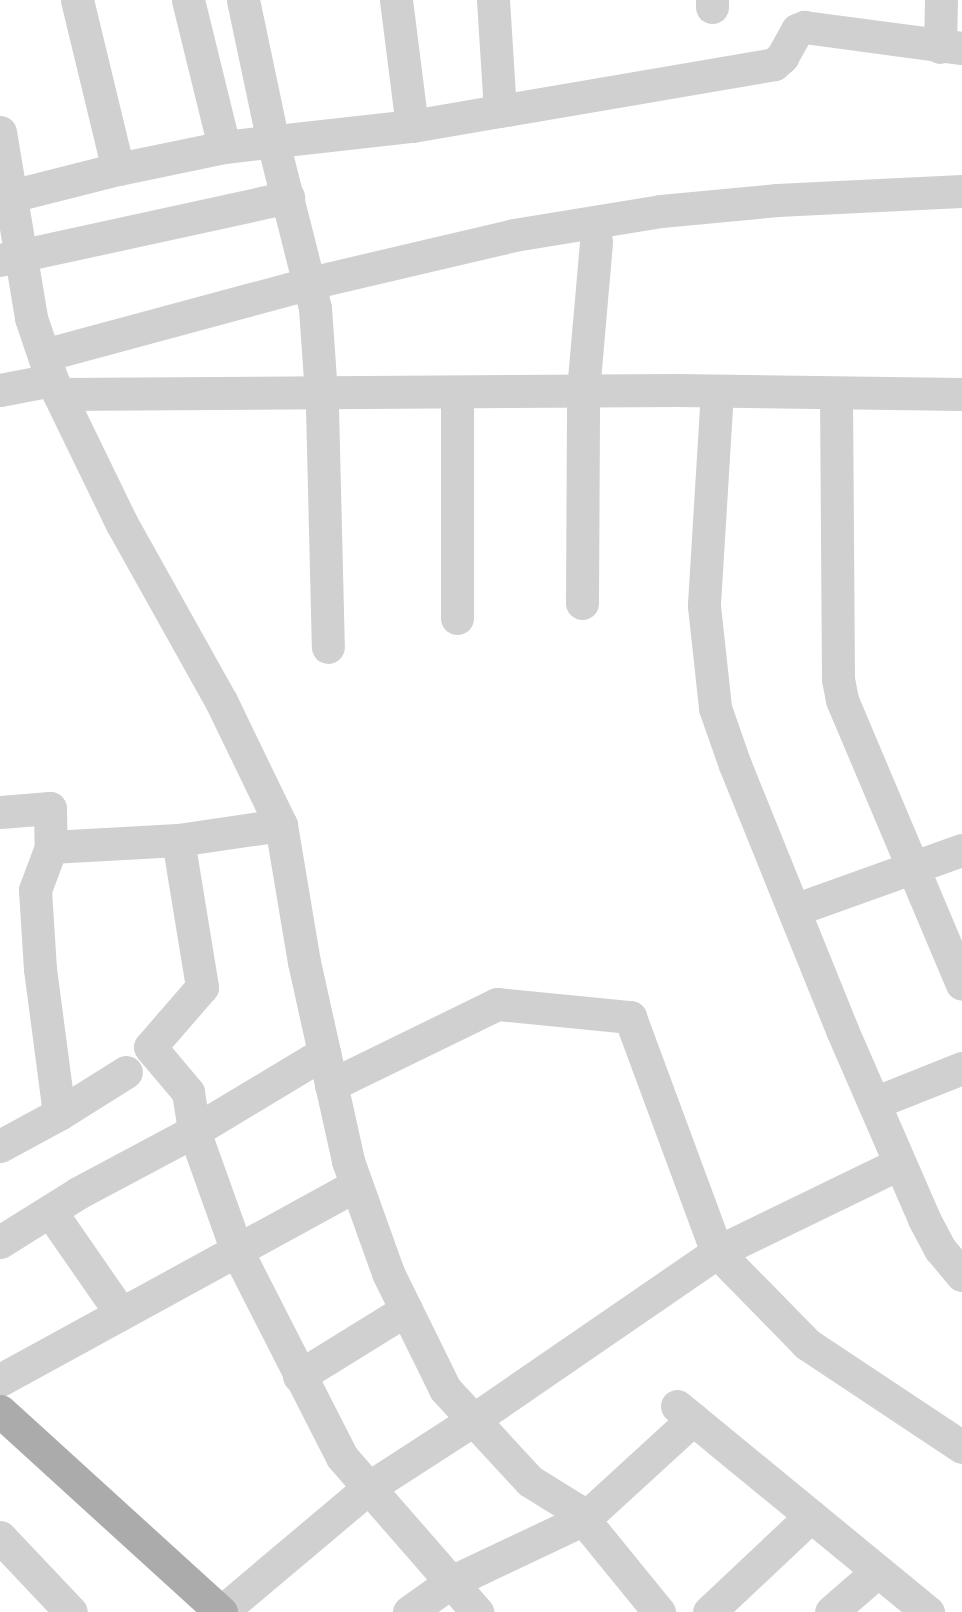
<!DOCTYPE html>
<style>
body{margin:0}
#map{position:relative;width:962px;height:1612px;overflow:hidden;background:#fff;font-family:"Public Sans",sans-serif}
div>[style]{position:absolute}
.minor>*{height:33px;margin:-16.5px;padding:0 16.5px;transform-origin:16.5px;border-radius:16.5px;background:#d0d0d0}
.major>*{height:33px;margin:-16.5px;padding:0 16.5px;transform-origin:16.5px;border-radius:16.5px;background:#ababab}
span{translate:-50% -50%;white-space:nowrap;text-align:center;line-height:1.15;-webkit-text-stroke:6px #fff;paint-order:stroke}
</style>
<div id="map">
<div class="minor">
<i style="left:77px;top:0;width:174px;rotate:76.4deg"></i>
<i style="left:188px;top:0;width:151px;rotate:76.2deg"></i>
<i style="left:243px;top:0;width:145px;rotate:78.1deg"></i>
<i style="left:273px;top:142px;width:171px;rotate:75.8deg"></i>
<i style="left:315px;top:308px;width:99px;rotate:86deg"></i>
<i style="left:322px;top:407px;width:240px;rotate:88.6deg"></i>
<i style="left:396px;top:0;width:127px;rotate:82.8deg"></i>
<i style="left:493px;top:0;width:111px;rotate:86.4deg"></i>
<i style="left:712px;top:0;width:7px;rotate:90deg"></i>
<i style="left:940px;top:47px;width:47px;rotate:-88.8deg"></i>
<i style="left:0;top:132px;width:189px;rotate:80.5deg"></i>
<i style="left:31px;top:318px;width:65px;rotate:71.3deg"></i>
<i style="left:52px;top:380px;width:160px;rotate:64.1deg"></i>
<i style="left:122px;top:524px;width:203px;rotate:60.8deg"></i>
<i style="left:221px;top:701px;width:138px;rotate:64.2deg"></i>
<i style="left:281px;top:825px;width:139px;rotate:80.5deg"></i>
<i style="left:304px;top:962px;width:204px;rotate:77.5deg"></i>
<i style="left:348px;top:1161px;width:119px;rotate:70.3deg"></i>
<i style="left:388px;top:1273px;width:129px;rotate:63.8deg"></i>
<i style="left:445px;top:1389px;width:125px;rotate:47.3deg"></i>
<i style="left:530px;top:1481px;width:53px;rotate:31.9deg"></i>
<i style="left:575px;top:1509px;width:133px;rotate:50.8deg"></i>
<i style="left:11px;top:196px;width:110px;rotate:-14.2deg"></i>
<i style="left:118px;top:169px;width:108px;rotate:-11.7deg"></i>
<i style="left:224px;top:147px;width:189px;rotate:-6.4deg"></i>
<i style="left:412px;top:126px;width:367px;rotate:-9.7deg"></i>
<i style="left:774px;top:64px;width:11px;rotate:-41deg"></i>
<i style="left:782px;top:57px;width:31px;rotate:-61deg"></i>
<i style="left:797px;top:30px;width:8px;rotate:-23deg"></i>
<i style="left:804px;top:27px;width:159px;rotate:7.6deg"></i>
<i style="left:0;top:260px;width:295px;rotate:-12.3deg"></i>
<i style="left:44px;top:355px;width:276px;rotate:-15.1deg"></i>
<i style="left:310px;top:283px;width:210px;rotate:-13.2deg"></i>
<i style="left:514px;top:235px;width:149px;rotate:-9.3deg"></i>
<i style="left:661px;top:211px;width:117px;rotate:-5.4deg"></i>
<i style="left:777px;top:200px;width:185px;rotate:-2.8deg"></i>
<i style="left:0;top:390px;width:53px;rotate:-10.9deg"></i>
<i style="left:717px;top:391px;width:215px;rotate:93.5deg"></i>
<i style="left:704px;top:606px;width:103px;rotate:83.8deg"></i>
<i style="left:715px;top:708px;width:60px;rotate:70.7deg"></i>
<i style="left:735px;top:765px;width:286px;rotate:68deg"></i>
<i style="left:842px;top:1030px;width:206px;rotate:66.5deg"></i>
<i style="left:924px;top:1219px;width:34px;rotate:62deg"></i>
<i style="left:940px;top:1249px;width:34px;rotate:50deg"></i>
<i style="left:457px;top:392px;width:226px;rotate:90deg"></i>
<i style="left:836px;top:393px;width:286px;rotate:89.6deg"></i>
<i style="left:838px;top:679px;width:21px;rotate:79deg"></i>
<i style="left:842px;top:700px;width:308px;rotate:67.1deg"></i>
<i style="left:59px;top:394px;width:619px;rotate:-0.37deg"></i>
<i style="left:678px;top:390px;width:284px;rotate:0.8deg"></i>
<i style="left:582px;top:603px;width:212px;rotate:-89.7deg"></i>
<i style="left:583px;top:391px;width:150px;rotate:-85deg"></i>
<i style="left:0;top:812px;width:50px;rotate:-4.6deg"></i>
<i style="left:50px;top:808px;width:39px;rotate:89deg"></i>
<i style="left:51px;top:847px;width:127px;rotate:-3.2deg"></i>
<i style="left:178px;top:840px;width:104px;rotate:-8.3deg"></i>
<i style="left:178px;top:840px;width:149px;rotate:80.7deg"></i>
<i style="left:202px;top:987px;width:79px;rotate:130.9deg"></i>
<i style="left:150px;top:1047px;width:59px;rotate:49.8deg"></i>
<i style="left:188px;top:1092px;width:39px;rotate:81deg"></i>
<i style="left:194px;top:1131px;width:127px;rotate:70.3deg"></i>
<i style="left:237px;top:1251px;width:231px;rotate:63deg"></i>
<i style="left:342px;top:1457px;width:206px;rotate:48.9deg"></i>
<i style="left:51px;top:847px;width:46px;rotate:110.4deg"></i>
<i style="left:35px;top:890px;width:79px;rotate:86.4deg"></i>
<i style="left:40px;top:969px;width:146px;rotate:82.5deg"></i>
<i style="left:794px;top:910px;width:178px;rotate:-19.7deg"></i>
<i style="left:331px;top:1085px;width:185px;rotate:-26deg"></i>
<i style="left:497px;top:1004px;width:134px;rotate:5.6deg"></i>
<i style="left:630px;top:1017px;width:251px;rotate:69.7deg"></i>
<i style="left:717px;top:1252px;width:129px;rotate:45.6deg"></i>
<i style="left:807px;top:1344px;width:186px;rotate:33.6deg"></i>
<i style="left:874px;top:1103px;width:95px;rotate:-21.7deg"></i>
<i style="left:0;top:1146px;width:67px;rotate:-28.5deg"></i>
<i style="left:59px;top:1114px;width:79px;rotate:-32.1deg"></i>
<i style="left:50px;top:1211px;width:123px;rotate:55.3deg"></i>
<i style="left:0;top:1242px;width:92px;rotate:-32.1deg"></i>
<i style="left:78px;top:1193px;width:132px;rotate:-28.1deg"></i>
<i style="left:194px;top:1131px;width:152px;rotate:-31deg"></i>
<i style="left:299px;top:1376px;width:126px;rotate:-31.7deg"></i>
<i style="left:0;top:1380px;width:406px;rotate:-28.7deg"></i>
<i style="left:677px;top:1406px;width:325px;rotate:39.4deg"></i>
<i style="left:0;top:1537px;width:103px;rotate:46.6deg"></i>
<i style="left:221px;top:1612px;width:192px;rotate:-40.1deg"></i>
<i style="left:368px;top:1488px;width:125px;rotate:-32.9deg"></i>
<i style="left:473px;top:1420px;width:296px;rotate:-34.5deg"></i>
<i style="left:717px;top:1252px;width:203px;rotate:-25.9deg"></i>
<i style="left:409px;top:1612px;width:52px;rotate:-35.5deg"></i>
<i style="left:451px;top:1582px;width:147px;rotate:-25.3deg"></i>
<i style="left:584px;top:1519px;width:148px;rotate:-42.5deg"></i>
<i style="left:709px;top:1612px;width:140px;rotate:-43.3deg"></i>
<i style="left:831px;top:1612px;width:62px;rotate:-41.1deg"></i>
</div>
<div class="major">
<i style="left:0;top:1411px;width:299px;rotate:42.3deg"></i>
</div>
</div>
